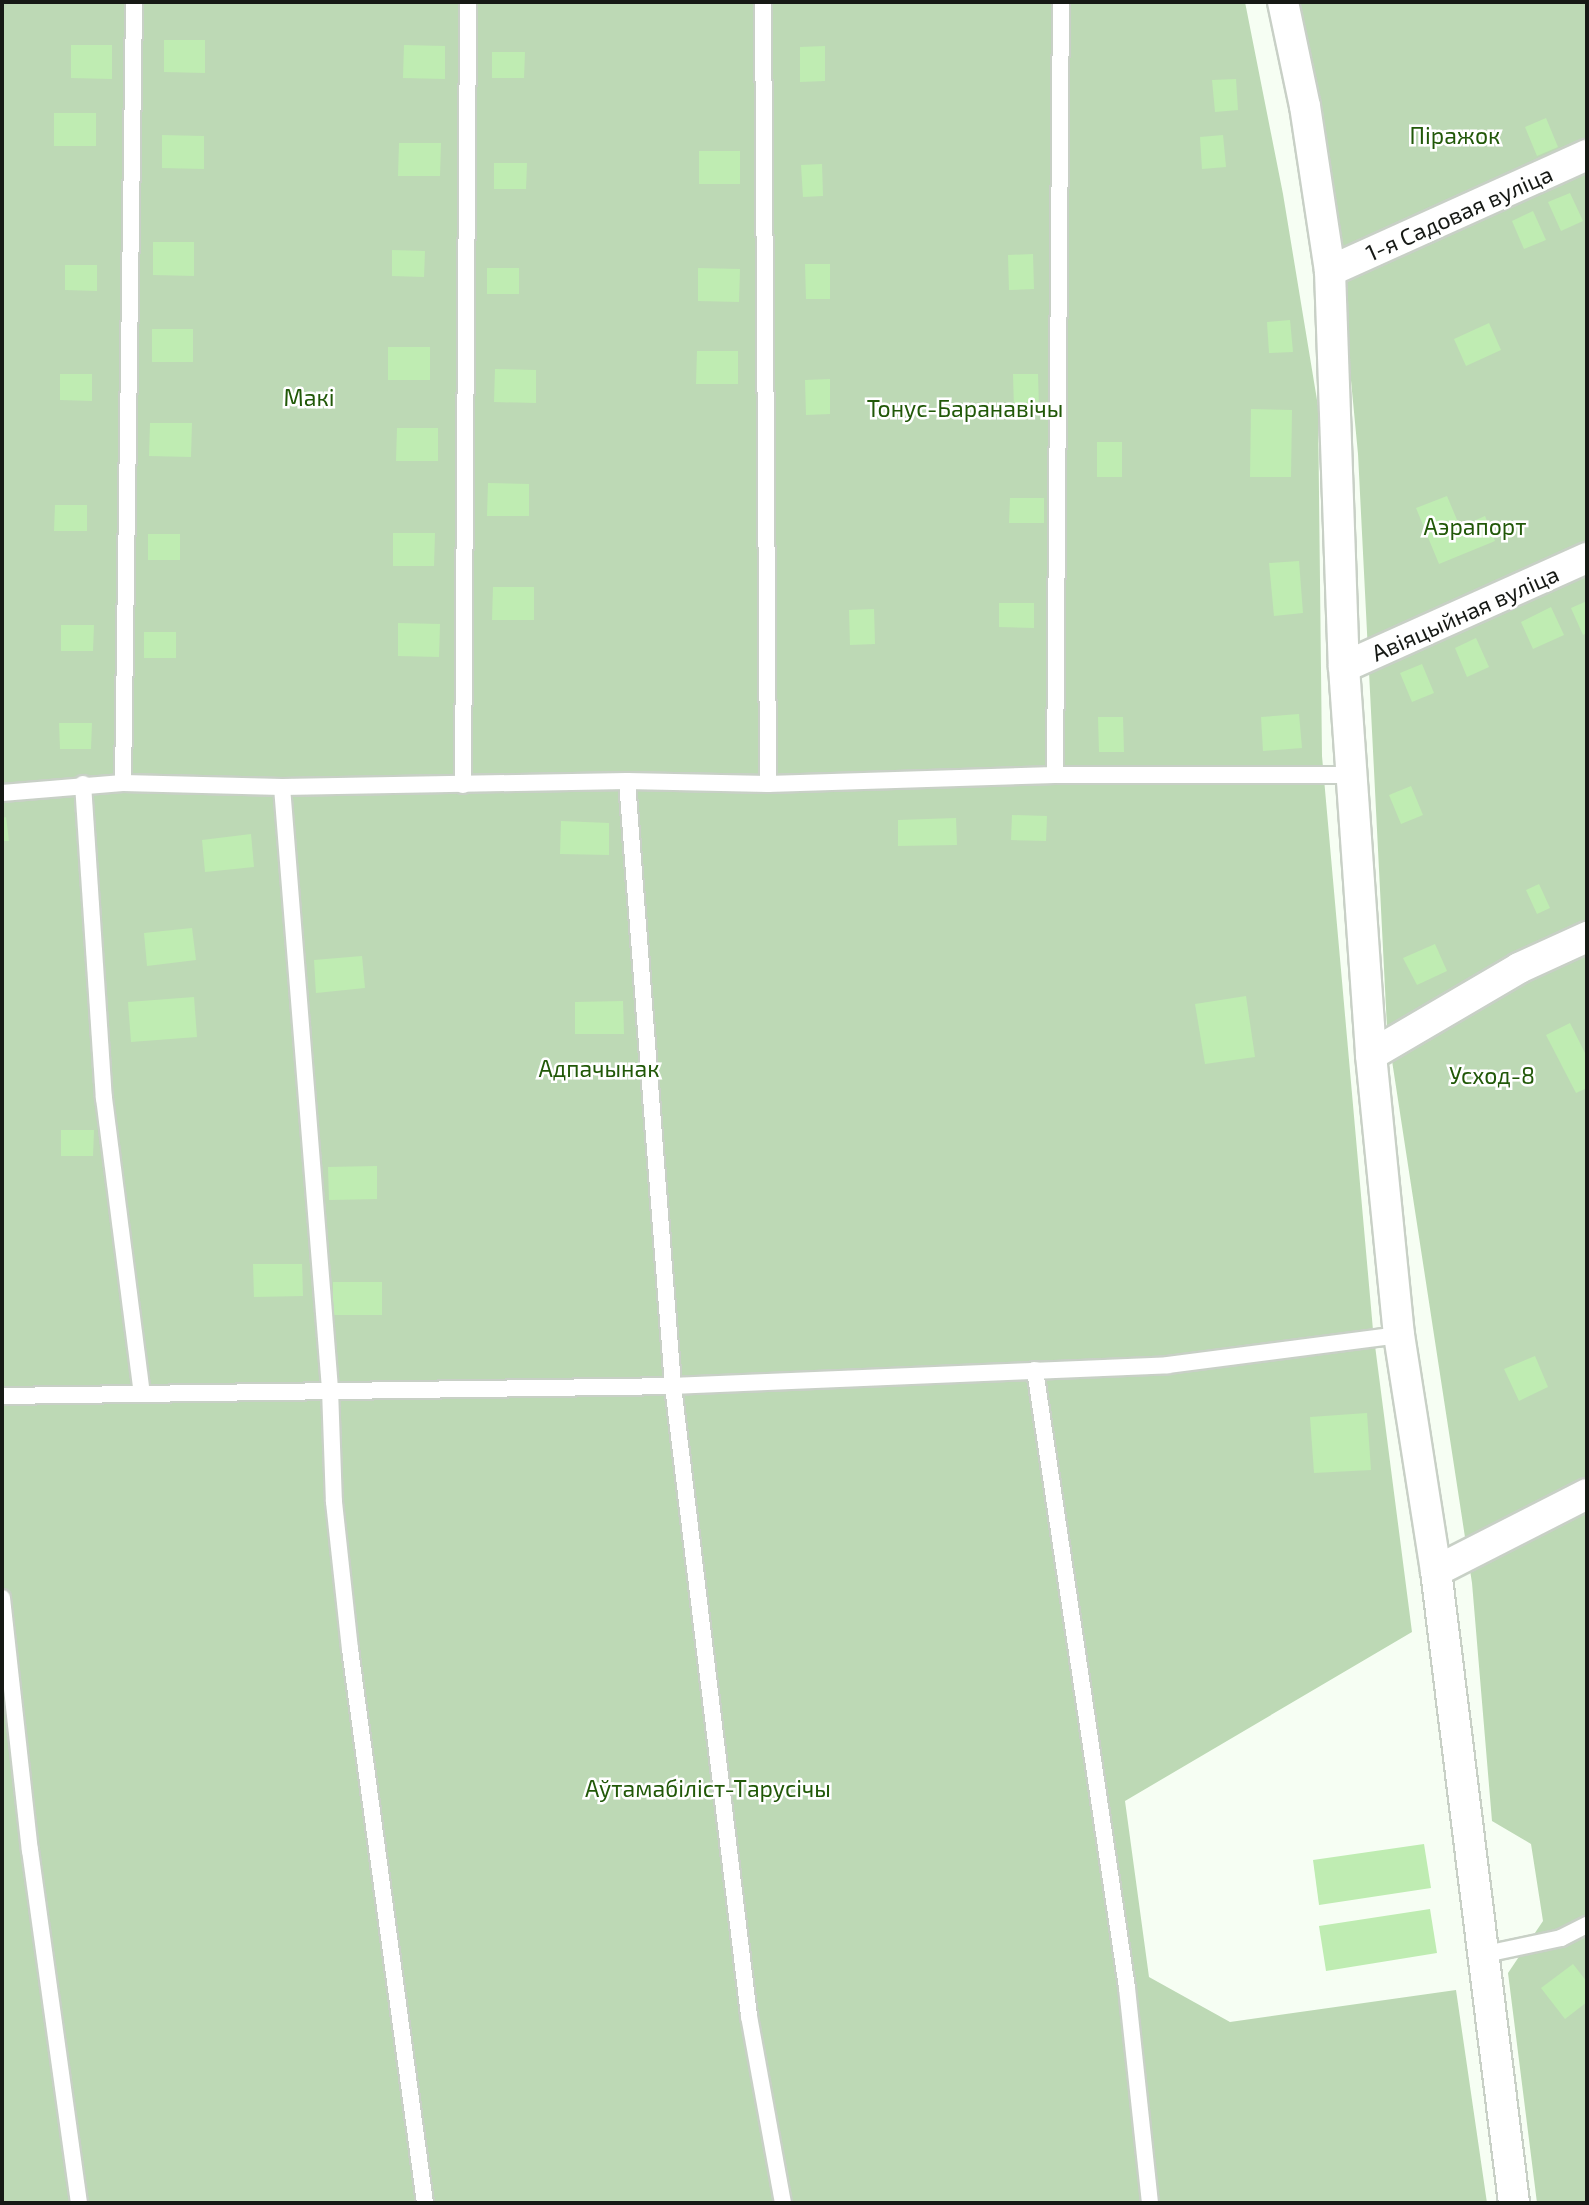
<!DOCTYPE html>
<meta charset="utf-8">
<style>
body{margin:0}
#map{position:relative;width:1589px;height:2205px;overflow:hidden;background:#f6fef3;font-family:"Exo 2",sans-serif}
div>[style]{position:absolute}
.green>*{inset:0;background:#bdd9b5}
.building>*{inset:0;background:#bfecb2}
.roads{filter:drop-shadow(2px 0 #c8d0c6) drop-shadow(-2px 0 #c8d0c6) drop-shadow(0 2px #c8d0c6) drop-shadow(0 -2px #c8d0c6)}
.service>*{height:16px;margin:-8px;padding:0 8px;transform-origin:8px;border-radius:8px;background:#fff}
.minor>*{height:30px;margin:-15px;padding:0 15px;transform-origin:15px;border-radius:15px;background:#fff}
span{translate:-50% -50%;white-space:nowrap;text-align:center;line-height:1.15;-webkit-text-stroke:5px #fff;paint-order:stroke}
.park-label{font-size:23px;color:#215808}
.street-label{font-size:23px;color:#161915}
.frame{position:absolute;inset:0;border:4px solid #161915;pointer-events:none}
</style>
<div id="map">
<div class="green">
<i style="clip-path:polygon(2px 2px,1245px 2px,1283px 194px,1318px 406px,1322px 756px,1373px 1330px,1412px 1632px,1125px 1801px,1149px 1977px,1230px 2022px,1456px 1990px,1487px 2203px,2px 2203px)"></i>
<i style="clip-path:polygon(1295px 2px,1587px 2px,1587px 2203px,1537px 2203px,1508px 1973px,1543px 1921px,1531px 1844px,1492px 1821px,1472px 1583px,1387px 1028px,1358px 454px,1336px 223px)"></i>
</div>
<div class="building">
<i style="clip-path:polygon(164px 40px,205px 40px,205px 73px,164px 72px)"></i>
<i style="clip-path:polygon(71px 45px,112px 45px,112px 79px,71px 78px)"></i>
<i style="clip-path:polygon(404px 45px,445px 46px,445px 79px,403px 78px)"></i>
<i style="clip-path:polygon(825px 46px,825px 81px,800px 82px,800px 47px)"></i>
<i style="clip-path:polygon(492px 52px,525px 52px,524px 78px,492px 78px)"></i>
<i style="clip-path:polygon(1236px 79px,1238px 110px,1215px 112px,1212px 80px)"></i>
<i style="clip-path:polygon(54px 113px,96px 113px,96px 146px,54px 146px)"></i>
<i style="clip-path:polygon(1546px 118px,1558px 147px,1537px 156px,1525px 127px)"></i>
<i style="clip-path:polygon(162px 135px,204px 136px,204px 169px,162px 168px)"></i>
<i style="clip-path:polygon(1223px 135px,1226px 167px,1202px 169px,1200px 137px)"></i>
<i style="clip-path:polygon(399px 143px,441px 143px,440px 176px,398px 176px)"></i>
<i style="clip-path:polygon(699px 151px,740px 151px,740px 184px,699px 184px)"></i>
<i style="clip-path:polygon(494px 163px,527px 163px,526px 189px,494px 189px)"></i>
<i style="clip-path:polygon(822px 164px,823px 196px,803px 197px,801px 165px)"></i>
<i style="clip-path:polygon(1570px 193px,1583px 221px,1561px 231px,1548px 202px)"></i>
<i style="clip-path:polygon(1533px 211px,1546px 240px,1524px 249px,1512px 221px)"></i>
<i style="clip-path:polygon(153px 242px,194px 242px,194px 276px,153px 275px)"></i>
<i style="clip-path:polygon(392px 250px,425px 251px,424px 277px,392px 276px)"></i>
<i style="clip-path:polygon(1033px 254px,1034px 289px,1009px 290px,1008px 255px)"></i>
<i style="clip-path:polygon(805px 264px,830px 264px,830px 299px,806px 299px)"></i>
<i style="clip-path:polygon(65px 265px,97px 265px,97px 291px,65px 290px)"></i>
<i style="clip-path:polygon(487px 268px,519px 268px,519px 294px,487px 294px)"></i>
<i style="clip-path:polygon(698px 268px,740px 269px,739px 302px,698px 301px)"></i>
<i style="clip-path:polygon(1290px 320px,1293px 352px,1269px 353px,1267px 322px)"></i>
<i style="clip-path:polygon(1489px 323px,1501px 350px,1466px 366px,1454px 339px)"></i>
<i style="clip-path:polygon(152px 329px,193px 329px,193px 362px,152px 362px)"></i>
<i style="clip-path:polygon(388px 347px,430px 347px,430px 380px,388px 380px)"></i>
<i style="clip-path:polygon(697px 351px,738px 351px,738px 384px,696px 384px)"></i>
<i style="clip-path:polygon(495px 369px,536px 370px,536px 403px,494px 402px)"></i>
<i style="clip-path:polygon(60px 374px,92px 374px,92px 401px,60px 400px)"></i>
<i style="clip-path:polygon(1013px 374px,1038px 374px,1039px 409px,1014px 409px)"></i>
<i style="clip-path:polygon(830px 379px,830px 414px,806px 415px,805px 380px)"></i>
<i style="clip-path:polygon(1251px 409px,1292px 410px,1291px 477px,1250px 477px)"></i>
<i style="clip-path:polygon(150px 423px,192px 423px,191px 457px,149px 456px)"></i>
<i style="clip-path:polygon(397px 428px,438px 428px,438px 461px,396px 461px)"></i>
<i style="clip-path:polygon(1097px 442px,1122px 442px,1122px 477px,1097px 477px)"></i>
<i style="clip-path:polygon(488px 483px,529px 484px,529px 516px,487px 516px)"></i>
<i style="clip-path:polygon(1447px 496px,1460px 527px,1485px 516px,1495px 541px,1439px 564px,1416px 508px)"></i>
<i style="clip-path:polygon(1010px 498px,1044px 498px,1044px 523px,1009px 523px)"></i>
<i style="clip-path:polygon(55px 505px,87px 505px,87px 531px,54px 531px)"></i>
<i style="clip-path:polygon(393px 533px,435px 533px,434px 566px,393px 566px)"></i>
<i style="clip-path:polygon(148px 534px,180px 534px,180px 560px,148px 560px)"></i>
<i style="clip-path:polygon(1299px 561px,1303px 613px,1274px 616px,1269px 563px)"></i>
<i style="clip-path:polygon(493px 587px,534px 587px,534px 620px,492px 620px)"></i>
<i style="clip-path:polygon(1587px 601px,1587px 633px,1583px 635px,1571px 608px)"></i>
<i style="clip-path:polygon(999px 603px,1034px 603px,1034px 628px,999px 627px)"></i>
<i style="clip-path:polygon(1551px 607px,1564px 635px,1533px 649px,1521px 622px)"></i>
<i style="clip-path:polygon(874px 609px,875px 644px,850px 645px,849px 610px)"></i>
<i style="clip-path:polygon(398px 623px,440px 624px,439px 657px,398px 656px)"></i>
<i style="clip-path:polygon(61px 625px,94px 625px,93px 651px,61px 651px)"></i>
<i style="clip-path:polygon(144px 632px,176px 632px,176px 658px,144px 658px)"></i>
<i style="clip-path:polygon(1476px 638px,1489px 667px,1467px 677px,1455px 648px)"></i>
<i style="clip-path:polygon(1422px 664px,1434px 693px,1412px 702px,1400px 673px)"></i>
<i style="clip-path:polygon(1299px 714px,1302px 748px,1263px 751px,1261px 717px)"></i>
<i style="clip-path:polygon(1098px 717px,1123px 717px,1124px 752px,1099px 752px)"></i>
<i style="clip-path:polygon(59px 723px,92px 723px,91px 749px,60px 749px)"></i>
<i style="clip-path:polygon(1411px 786px,1423px 815px,1401px 824px,1389px 795px)"></i>
<i style="clip-path:polygon(1012px 815px,1047px 816px,1046px 841px,1011px 840px)"></i>
<i style="clip-path:polygon(6px 817px,9px 841px,2px 841px,2px 818px)"></i>
<i style="clip-path:polygon(956px 818px,957px 845px,898px 846px,898px 820px)"></i>
<i style="clip-path:polygon(561px 821px,609px 823px,609px 855px,560px 854px)"></i>
<i style="clip-path:polygon(251px 834px,254px 867px,205px 872px,202px 840px)"></i>
<i style="clip-path:polygon(1539px 884px,1550px 908px,1537px 914px,1526px 890px)"></i>
<i style="clip-path:polygon(192px 928px,196px 960px,147px 966px,144px 933px)"></i>
<i style="clip-path:polygon(1435px 944px,1447px 971px,1417px 985px,1403px 958px)"></i>
<i style="clip-path:polygon(362px 956px,365px 988px,316px 993px,314px 960px)"></i>
<i style="clip-path:polygon(1246px 996px,1255px 1057px,1205px 1064px,1195px 1004px)"></i>
<i style="clip-path:polygon(194px 997px,197px 1037px,131px 1042px,128px 1002px)"></i>
<i style="clip-path:polygon(623px 1001px,624px 1034px,575px 1034px,575px 1002px)"></i>
<i style="clip-path:polygon(1570px 1023px,1587px 1057px,1587px 1088px,1576px 1093px,1546px 1035px)"></i>
<i style="clip-path:polygon(61px 1130px,94px 1130px,93px 1156px,61px 1156px)"></i>
<i style="clip-path:polygon(377px 1166px,377px 1199px,329px 1200px,328px 1167px)"></i>
<i style="clip-path:polygon(253px 1264px,302px 1264px,303px 1296px,254px 1297px)"></i>
<i style="clip-path:polygon(333px 1282px,382px 1282px,382px 1315px,333px 1315px)"></i>
<i style="clip-path:polygon(1535px 1356px,1548px 1387px,1519px 1401px,1504px 1369px)"></i>
<i style="clip-path:polygon(1367px 1413px,1371px 1470px,1314px 1473px,1310px 1417px)"></i>
<i style="clip-path:polygon(1424px 1844px,1431px 1888px,1319px 1905px,1313px 1860px)"></i>
<i style="clip-path:polygon(1430px 1909px,1437px 1953px,1326px 1971px,1319px 1926px)"></i>
<i style="clip-path:polygon(1573px 1964px,1587px 1982px,1587px 2002px,1565px 2019px,1541px 1988px)"></i>
</div>
<div class="roads">
<div class="service">
<i style="left:763px;top:2px;width:782px;rotate:89.63deg"></i>
<i style="left:1055px;top:775px;width:773px;rotate:-89.56deg"></i>
<i style="left:627px;top:781px;width:607px;rotate:85.65deg"></i>
<i style="left:673px;top:1386px;width:635px;rotate:83.12deg"></i>
<i style="left:749px;top:2016px;width:190px;rotate:79.7deg"></i>
<i style="left:123px;top:783px;width:781px;rotate:-89.19deg"></i>
<i style="left:83px;top:784px;width:315px;rotate:86.2deg"></i>
<i style="left:104px;top:1098px;width:297px;rotate:82.7deg"></i>
<i style="left:463px;top:785px;width:783px;rotate:-89.63deg"></i>
<i style="left:282px;top:787px;width:604px;rotate:85.44deg"></i>
<i style="left:330px;top:1389px;width:113px;rotate:88deg"></i>
<i style="left:334px;top:1502px;width:148px;rotate:83.8deg"></i>
<i style="left:350px;top:1649px;width:559px;rotate:82.29deg"></i>
<i style="left:2px;top:793px;width:121px;rotate:-4.7deg"></i>
<i style="left:123px;top:783px;width:159px;rotate:1.4deg"></i>
<i style="left:282px;top:787px;width:345px;rotate:-1deg"></i>
<i style="left:627px;top:781px;width:141px;rotate:1.2deg"></i>
<i style="left:768px;top:784px;width:287px;rotate:-1.8deg"></i>
<i style="left:1055px;top:775px;width:297px"></i>
<i style="left:1035px;top:1370px;width:625px;rotate:81.53deg"></i>
<i style="left:1127px;top:1988px;width:216px;rotate:83.9deg"></i>
<i style="left:2px;top:1396px;width:671px;rotate:-0.85deg"></i>
<i style="left:673px;top:1386px;width:495px;rotate:-2.4deg"></i>
<i style="left:1168px;top:1365px;width:233px;rotate:-7.4deg"></i>
<i style="left:2px;top:1598px;width:254px;rotate:83.7deg"></i>
<i style="left:30px;top:1850px;width:356px;rotate:82.1deg"></i>
<i style="left:1481px;top:1955px;width:82px;rotate:-12deg"></i>
<i style="left:1561px;top:1938px;width:29px;rotate:-27deg"></i>
</div>
<div class="minor">
<i style="left:1283px;top:2px;width:106px;rotate:78.1deg"></i>
<i style="left:1305px;top:106px;width:167px;rotate:81.4deg"></i>
<i style="left:1330px;top:271px;width:396px;rotate:88deg"></i>
<i style="left:1344px;top:667px;width:389px;rotate:86deg"></i>
<i style="left:1371px;top:1055px;width:281px;rotate:84.3deg"></i>
<i style="left:1399px;top:1335px;width:239px;rotate:81.1deg"></i>
<i style="left:1436px;top:1571px;width:637px;rotate:82.96deg"></i>
<i style="left:1330px;top:271px;width:282px;rotate:-24.3deg"></i>
<i style="left:1344px;top:667px;width:266px;rotate:-24.2deg"></i>
<i style="left:1371px;top:1055px;width:172px;rotate:-30.4deg"></i>
<i style="left:1519px;top:968px;width:75px;rotate:-24.5deg"></i>
<i style="left:1436px;top:1571px;width:169px;rotate:-27deg"></i>
</div>
</div>
<div class="park-label">
<span style="left:1455px;top:135px">Піражок</span>
<span style="left:309px;top:397px">Макі</span>
<span style="left:965px;top:408px">Тонус-Баранавічы</span>
<span style="left:1475px;top:526px">Аэрапорт</span>
<span style="left:599px;top:1068px">Адпачынак</span>
<span style="left:1492px;top:1075px">Усход-8</span>
<span style="left:708px;top:1788px">Аўтамабіліст-Тарусічы</span>
</div>
<div class="street-label">
<span style="left:1459px;top:213px;rotate:-24deg">1-я Садовая вуліца</span>
<span style="left:1465px;top:613px;rotate:-24deg">Авіяцыйная вуліца</span>
</div>
<div class="frame"></div>
</div>
